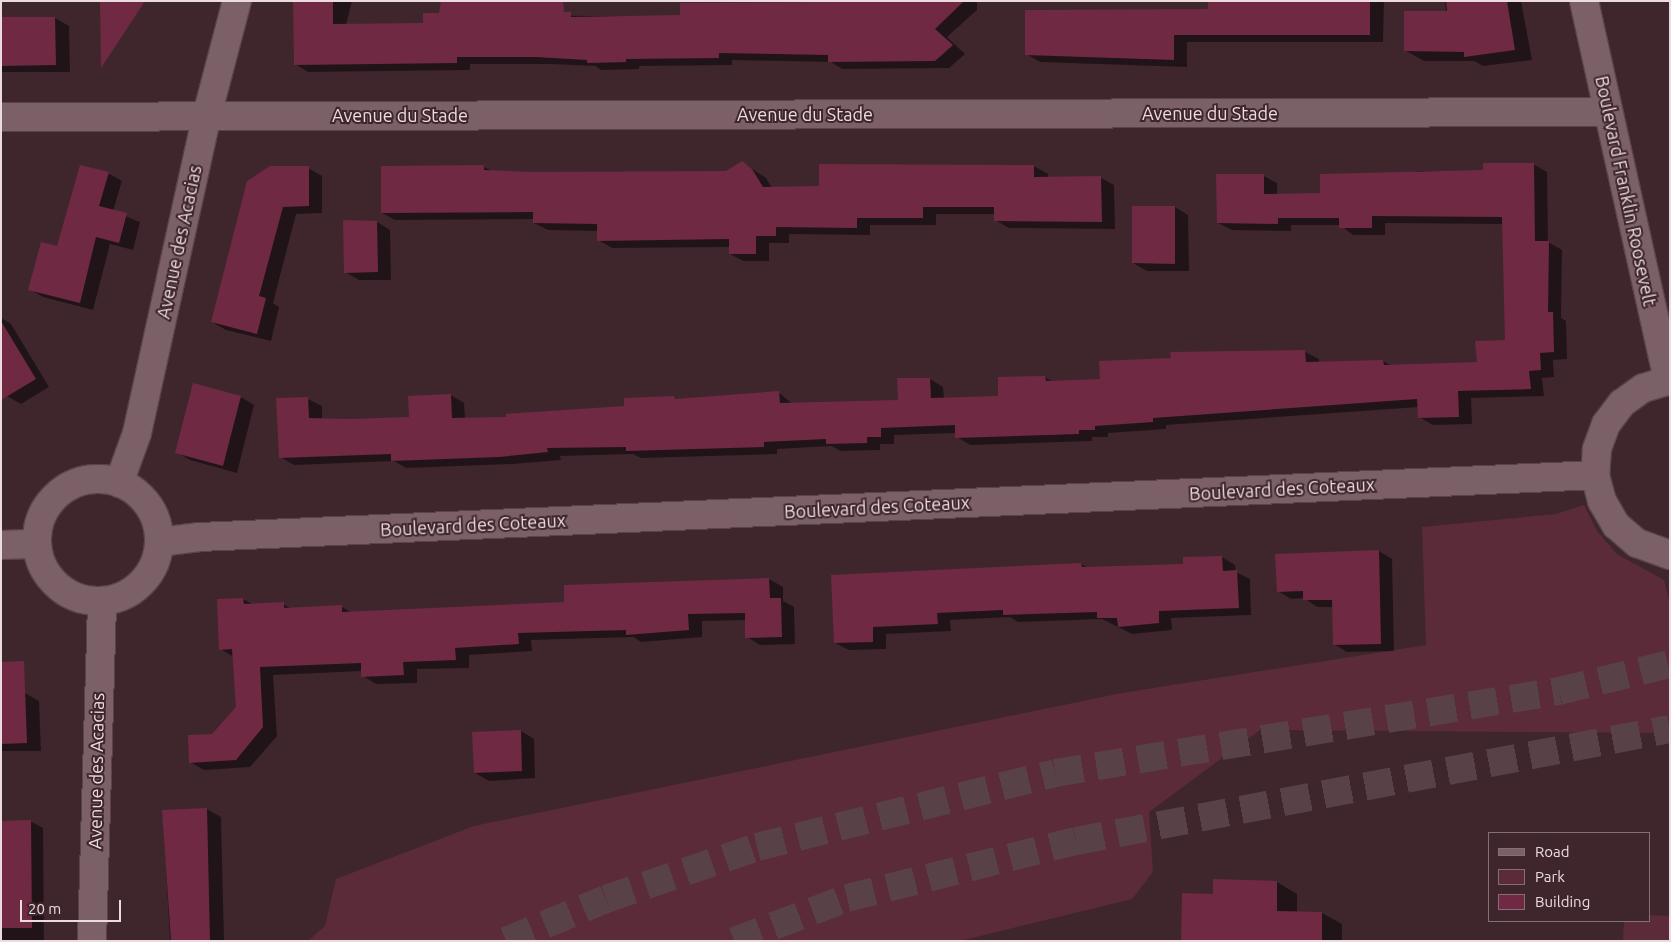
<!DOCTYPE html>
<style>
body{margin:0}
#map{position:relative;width:1671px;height:942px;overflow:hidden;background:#3f262d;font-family:Ubuntu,sans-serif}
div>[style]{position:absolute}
.green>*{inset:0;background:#5b2b3a}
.shadow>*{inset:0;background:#0007}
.building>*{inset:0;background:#702942}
.highway-tunnel>*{height:28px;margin-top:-14px;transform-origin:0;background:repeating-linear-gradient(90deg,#594148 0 28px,transparent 0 42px)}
.roads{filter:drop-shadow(1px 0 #59444a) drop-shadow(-1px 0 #59444a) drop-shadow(0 1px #59444a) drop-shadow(0 -1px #59444a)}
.minor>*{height:28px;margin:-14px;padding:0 14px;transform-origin:14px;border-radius:14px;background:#7c6067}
.minor>.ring{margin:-14px;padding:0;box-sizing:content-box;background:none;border:28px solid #7c6067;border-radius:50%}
span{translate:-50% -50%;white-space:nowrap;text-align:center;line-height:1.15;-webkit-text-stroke:4px #3f262d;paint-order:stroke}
.street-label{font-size:18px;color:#ecdce0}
.frame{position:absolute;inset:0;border:2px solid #ecdce0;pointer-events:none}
.legend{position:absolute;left:1488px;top:832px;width:162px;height:90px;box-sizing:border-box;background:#3f262d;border:1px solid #846f75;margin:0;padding:6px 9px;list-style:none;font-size:15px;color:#ecdce0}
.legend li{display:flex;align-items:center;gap:10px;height:25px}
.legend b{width:25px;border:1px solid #846f75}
.scale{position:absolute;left:20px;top:900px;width:101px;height:22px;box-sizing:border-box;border:2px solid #ecdce0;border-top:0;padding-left:6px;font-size:15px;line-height:18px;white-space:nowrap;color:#ecdce0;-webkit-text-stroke:4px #3f262d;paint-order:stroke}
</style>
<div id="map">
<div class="green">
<i style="clip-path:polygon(1584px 505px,1597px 531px,1617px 554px,1664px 580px,1670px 604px,1670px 733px,1260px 730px,1149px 812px,1153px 872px,1132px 899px,960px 941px,308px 941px,325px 926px,336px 879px,474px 826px,1122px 693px,1426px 645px,1422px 527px,1556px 514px)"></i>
<i style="clip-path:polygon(1650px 915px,1670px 916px,1670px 941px,1623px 941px,1624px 921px,1650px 921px)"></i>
</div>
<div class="shadow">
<i style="clip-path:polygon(294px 1px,352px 1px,346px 25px,424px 25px,424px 14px,681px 17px,828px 5px,828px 1px,977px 1px,977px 10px,947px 37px,965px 54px,949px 68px,842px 69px,831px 62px,732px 60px,732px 65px,639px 66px,639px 69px,601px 70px,596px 66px,551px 64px,470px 64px,470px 70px,308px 72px,295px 64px)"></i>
<i style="clip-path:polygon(1209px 1px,1384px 1px,1383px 42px,1187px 42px,1187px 67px,1040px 62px,1026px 54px,1209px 10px)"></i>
<i style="clip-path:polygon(1445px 1px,1521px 1px,1532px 60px,1483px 66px,1474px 61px,1424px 61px,1406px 51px,1446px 12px)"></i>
<i style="clip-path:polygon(1px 18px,55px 18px,69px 26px,70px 72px,1px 72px)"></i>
<i style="clip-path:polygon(742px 162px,766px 178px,772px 188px,820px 187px,1034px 166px,1048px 174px,1048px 178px,1101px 178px,1114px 185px,1115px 229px,1009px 228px,995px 220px,995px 214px,936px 214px,936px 225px,870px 225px,870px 235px,789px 234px,789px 243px,769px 243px,769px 261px,743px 261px,730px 254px,730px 247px,612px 248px,598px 240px,598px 231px,548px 230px,534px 223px,534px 219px,395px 220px,382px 213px,382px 167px,484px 167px,492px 171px,533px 173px,726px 172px)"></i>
<i style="clip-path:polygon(1533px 164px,1547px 172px,1548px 242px,1562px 250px,1561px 318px,1566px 321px,1567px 359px,1553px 360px,1554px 377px,1542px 378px,1544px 396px,1471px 398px,1472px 424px,1433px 425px,1419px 417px,1419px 407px,1166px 425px,1166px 429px,1108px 433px,1108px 437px,1092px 437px,1092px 441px,970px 445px,957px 437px,956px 433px,894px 435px,894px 444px,880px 444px,880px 450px,840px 451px,832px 446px,777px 449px,777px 454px,641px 458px,633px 454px,560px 456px,561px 460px,513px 464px,406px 468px,394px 461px,294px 465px,280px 457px,277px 399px,308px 399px,322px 406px,322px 419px,350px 420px,410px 418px,451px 395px,464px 403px,465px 419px,507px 418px,625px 407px,674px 398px,679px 400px,779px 393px,793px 404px,899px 401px,930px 379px,943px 387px,944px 399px,999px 397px,1045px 377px,1053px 382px,1101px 380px,1305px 352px,1319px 359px,1319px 363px,1383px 361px,1392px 366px,1478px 363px,1506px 342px,1504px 224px,1385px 223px,1385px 235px,1353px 235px,1340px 225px,1291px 225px,1291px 231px,1232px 230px,1218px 223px,1264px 176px,1277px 183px,1277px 195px,1321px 194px,1416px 175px,1416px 171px,1484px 171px)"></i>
<i style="clip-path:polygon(308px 168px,322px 176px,322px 213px,296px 214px,273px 303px,279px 307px,271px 341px,226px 330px,212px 322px,248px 182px)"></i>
<i style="clip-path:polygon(108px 173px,122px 181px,113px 211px,140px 222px,133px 250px,110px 244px,93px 310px,43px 297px,29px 289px)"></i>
<i style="clip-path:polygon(1175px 207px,1188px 215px,1189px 271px,1147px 271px,1133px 263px)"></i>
<i style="clip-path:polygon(377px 222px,390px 230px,391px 280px,359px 280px,345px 272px)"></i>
<i style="clip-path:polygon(1px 318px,11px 324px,49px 387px,21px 404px,7px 396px,1px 387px)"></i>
<i style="clip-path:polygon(241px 397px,254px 405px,237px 473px,190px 460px,177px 452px)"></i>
<i style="clip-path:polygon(1379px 551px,1392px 559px,1394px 651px,1347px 652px,1334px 644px,1333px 607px,1317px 607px,1304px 598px,1291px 599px,1278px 591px)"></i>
<i style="clip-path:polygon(1222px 557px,1235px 565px,1236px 572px,1250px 579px,1251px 615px,1171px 618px,1172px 630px,1132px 634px,1102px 619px,1018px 622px,1010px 617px,950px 620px,951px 631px,886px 634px,886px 649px,849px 650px,835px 643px,832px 576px,1081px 564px,1088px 568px,1185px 565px,1184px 558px)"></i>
<i style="clip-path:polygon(769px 579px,783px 587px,783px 601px,794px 607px,795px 644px,760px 645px,747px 637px,746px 620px,702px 621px,702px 637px,641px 642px,634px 637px,531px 640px,532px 651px,469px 655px,469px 668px,417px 669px,417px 683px,376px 684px,363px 676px,362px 671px,273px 675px,277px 736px,250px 767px,204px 770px,190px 762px,238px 707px,234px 657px,220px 649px,243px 599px,254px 605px,283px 604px,292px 609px,342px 607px,352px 613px,566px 603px)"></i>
<i style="clip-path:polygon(1px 693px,25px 693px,39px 701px,41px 751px,1px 751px)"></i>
<i style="clip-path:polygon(521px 731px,534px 739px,535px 778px,489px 781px,475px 773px)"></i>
<i style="clip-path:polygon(207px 809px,221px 817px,224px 941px,170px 941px,163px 811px)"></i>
<i style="clip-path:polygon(30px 821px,43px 828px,44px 941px,1px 941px,1px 822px)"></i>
<i style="clip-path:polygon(1277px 882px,1297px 894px,1297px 912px,1322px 913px,1342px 924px,1342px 941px,1182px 941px,1214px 895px)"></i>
</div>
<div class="building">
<i style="clip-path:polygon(100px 1px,145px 1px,101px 68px)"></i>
<i style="clip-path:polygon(333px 1px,333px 24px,423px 23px,423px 13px,439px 13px,441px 1px,563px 1px,564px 12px,571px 12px,571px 17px,680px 15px,680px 3px,964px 1px,935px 29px,953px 45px,935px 61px,828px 62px,828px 55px,719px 53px,719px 58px,626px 59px,626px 62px,587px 63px,587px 60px,536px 57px,457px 57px,457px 63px,294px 65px,293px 2px)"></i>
<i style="clip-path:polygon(1208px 1px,1370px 1px,1370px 35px,1174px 35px,1174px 60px,1025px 55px,1025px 10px,1208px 9px)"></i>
<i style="clip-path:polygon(1446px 1px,1507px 1px,1515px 50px,1464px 57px,1464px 52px,1404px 51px,1404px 11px,1447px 11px)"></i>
<i style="clip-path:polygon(1px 17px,55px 17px,56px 65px,1px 66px)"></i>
<i style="clip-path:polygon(742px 161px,752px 169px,763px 187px,819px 186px,819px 164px,1034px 165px,1034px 177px,1101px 176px,1102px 222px,994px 221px,994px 207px,923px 207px,923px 218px,857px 218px,857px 228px,776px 227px,776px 236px,756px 236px,756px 254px,729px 254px,729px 239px,597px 241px,597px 224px,533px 223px,533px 212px,381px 213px,381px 166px,484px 165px,484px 170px,533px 172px,726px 171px)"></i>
<i style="clip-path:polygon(1483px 163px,1534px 163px,1535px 241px,1549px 241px,1548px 312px,1553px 312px,1554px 352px,1540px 353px,1541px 370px,1529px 371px,1531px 389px,1458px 391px,1459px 417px,1418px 418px,1417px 399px,1153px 418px,1153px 422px,1095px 426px,1095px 430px,1079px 430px,1079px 434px,955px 438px,955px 425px,881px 428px,881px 437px,867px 437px,867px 443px,826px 444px,826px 439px,764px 442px,764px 447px,626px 451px,626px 447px,547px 448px,548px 452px,499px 457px,391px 461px,391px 454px,279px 458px,276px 398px,308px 397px,309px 418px,350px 419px,409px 417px,408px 396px,451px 394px,452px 418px,506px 417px,506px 414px,624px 406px,624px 398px,674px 396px,675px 399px,779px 391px,780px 403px,898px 400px,897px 378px,930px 378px,931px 398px,998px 396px,998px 377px,1045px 376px,1046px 381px,1100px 379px,1099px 361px,1171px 358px,1170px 352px,1305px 350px,1306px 362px,1383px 360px,1384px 365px,1477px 362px,1475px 341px,1505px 340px,1502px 217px,1372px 216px,1372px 228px,1339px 228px,1339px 218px,1278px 218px,1278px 224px,1217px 223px,1216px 174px,1264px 174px,1264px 194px,1320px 193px,1320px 174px,1483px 170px)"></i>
<i style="clip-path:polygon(80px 165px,109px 172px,99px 206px,127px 213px,119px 243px,96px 237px,80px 303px,28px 290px,41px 242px,57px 246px)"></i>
<i style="clip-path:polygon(270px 166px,309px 166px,309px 206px,283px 207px,259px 296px,266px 298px,257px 334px,211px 322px,247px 181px)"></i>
<i style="clip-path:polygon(1132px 206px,1175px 206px,1175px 264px,1132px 263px)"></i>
<i style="clip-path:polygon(343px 220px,377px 221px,378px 272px,344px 273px)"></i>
<i style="clip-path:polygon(1px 321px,36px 379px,1px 400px)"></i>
<i style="clip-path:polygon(193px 383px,241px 396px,223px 466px,175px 453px)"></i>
<i style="clip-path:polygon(1379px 550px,1381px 644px,1333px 645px,1332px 600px,1303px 600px,1303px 591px,1277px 592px,1275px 554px)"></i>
<i style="clip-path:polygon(1222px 556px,1223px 571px,1237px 570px,1239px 608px,1159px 611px,1159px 623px,1118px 627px,1117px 618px,1097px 618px,1097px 612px,1003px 615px,1003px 610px,937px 613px,938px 624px,873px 627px,873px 642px,834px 643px,831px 575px,1081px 563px,1082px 567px,1183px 564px,1183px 557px)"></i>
<i style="clip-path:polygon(769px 578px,770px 598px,781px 598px,782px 637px,745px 638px,745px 613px,688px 614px,689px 630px,626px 635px,626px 630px,518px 633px,519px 644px,455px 648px,456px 660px,403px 662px,404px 675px,361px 677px,361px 663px,260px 667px,263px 727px,236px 760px,189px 763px,188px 735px,212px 734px,236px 707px,232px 649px,219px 650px,217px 599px,243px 598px,244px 604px,284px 602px,284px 608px,342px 605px,342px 612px,564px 602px,564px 585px)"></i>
<i style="clip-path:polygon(24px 661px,27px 743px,1px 744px,1px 662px)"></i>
<i style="clip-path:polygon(521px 730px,522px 771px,474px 773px,472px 732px)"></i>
<i style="clip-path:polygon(207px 808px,210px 941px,171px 941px,162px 810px)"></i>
<i style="clip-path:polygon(31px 820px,32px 928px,1px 928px,1px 821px)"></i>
<i style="clip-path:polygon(1213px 879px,1277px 881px,1277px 911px,1322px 912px,1322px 941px,1181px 941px,1182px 893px,1213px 894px)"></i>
</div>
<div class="highway-tunnel">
<i style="left:506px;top:941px;width:108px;rotate:-22.8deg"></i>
<i style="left:606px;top:899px;width:160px;rotate:-19deg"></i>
<i style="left:757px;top:847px;width:307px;rotate:-13.9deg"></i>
<i style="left:1055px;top:773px;width:511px;rotate:-9.24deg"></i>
<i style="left:1559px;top:691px;width:114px;rotate:-13.7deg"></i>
<i style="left:734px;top:941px;width:121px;rotate:-20.8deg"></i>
<i style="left:847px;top:898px;width:236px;rotate:-14deg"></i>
<i style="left:1076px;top:841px;width:604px;rotate:-10.68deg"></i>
</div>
<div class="roads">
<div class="minor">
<i style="left:1584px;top:1px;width:388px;rotate:77.5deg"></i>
<i style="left:1px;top:117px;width:1607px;rotate:-0.18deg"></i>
<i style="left:1670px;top:380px;width:28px;rotate:163deg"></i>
<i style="left:1643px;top:388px;width:26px;rotate:144deg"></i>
<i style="left:1622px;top:403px;width:26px;rotate:127deg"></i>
<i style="left:1606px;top:424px;width:27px;rotate:110deg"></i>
<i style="left:1597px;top:449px;width:26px;rotate:94deg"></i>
<i style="left:1595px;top:475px;width:27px;rotate:75deg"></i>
<i style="left:1602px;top:501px;width:28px;rotate:60deg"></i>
<i style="left:1616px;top:525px;width:28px;rotate:41deg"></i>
<i style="left:1637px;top:543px;width:35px;rotate:20deg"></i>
<i class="ring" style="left:37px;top:479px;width:94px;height:94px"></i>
<i style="left:119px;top:483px;width:53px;rotate:-70.2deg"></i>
<i style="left:137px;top:433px;width:326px;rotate:-77.6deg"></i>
<i style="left:207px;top:115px;width:118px;rotate:-75.3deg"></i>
<i style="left:159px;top:542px;width:41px;rotate:-7deg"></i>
<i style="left:200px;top:537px;width:1396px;rotate:-2.54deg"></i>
<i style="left:1px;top:545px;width:36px;rotate:-2deg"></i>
<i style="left:92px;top:941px;width:339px;rotate:-88.3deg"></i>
</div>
</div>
<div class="street-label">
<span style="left:1210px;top:113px">Avenue du Stade</span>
<span style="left:805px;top:114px">Avenue du Stade</span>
<span style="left:400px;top:115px">Avenue du Stade</span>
<span style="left:1626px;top:191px;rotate:78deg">Boulevard Franklin Roosevelt</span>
<span style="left:179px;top:242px;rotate:-78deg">Avenue des Acacias</span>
<span style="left:1282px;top:489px;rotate:-3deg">Boulevard des Coteaux</span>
<span style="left:877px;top:507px;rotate:-3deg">Boulevard des Coteaux</span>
<span style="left:473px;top:525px;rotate:-3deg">Boulevard des Coteaux</span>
<span style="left:96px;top:771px;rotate:-89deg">Avenue des Acacias</span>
</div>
<div class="frame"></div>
<ul class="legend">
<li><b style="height:6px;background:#7c6067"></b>Road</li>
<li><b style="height:14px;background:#5b2b3a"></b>Park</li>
<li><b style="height:14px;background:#702942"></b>Building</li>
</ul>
<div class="scale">20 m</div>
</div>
